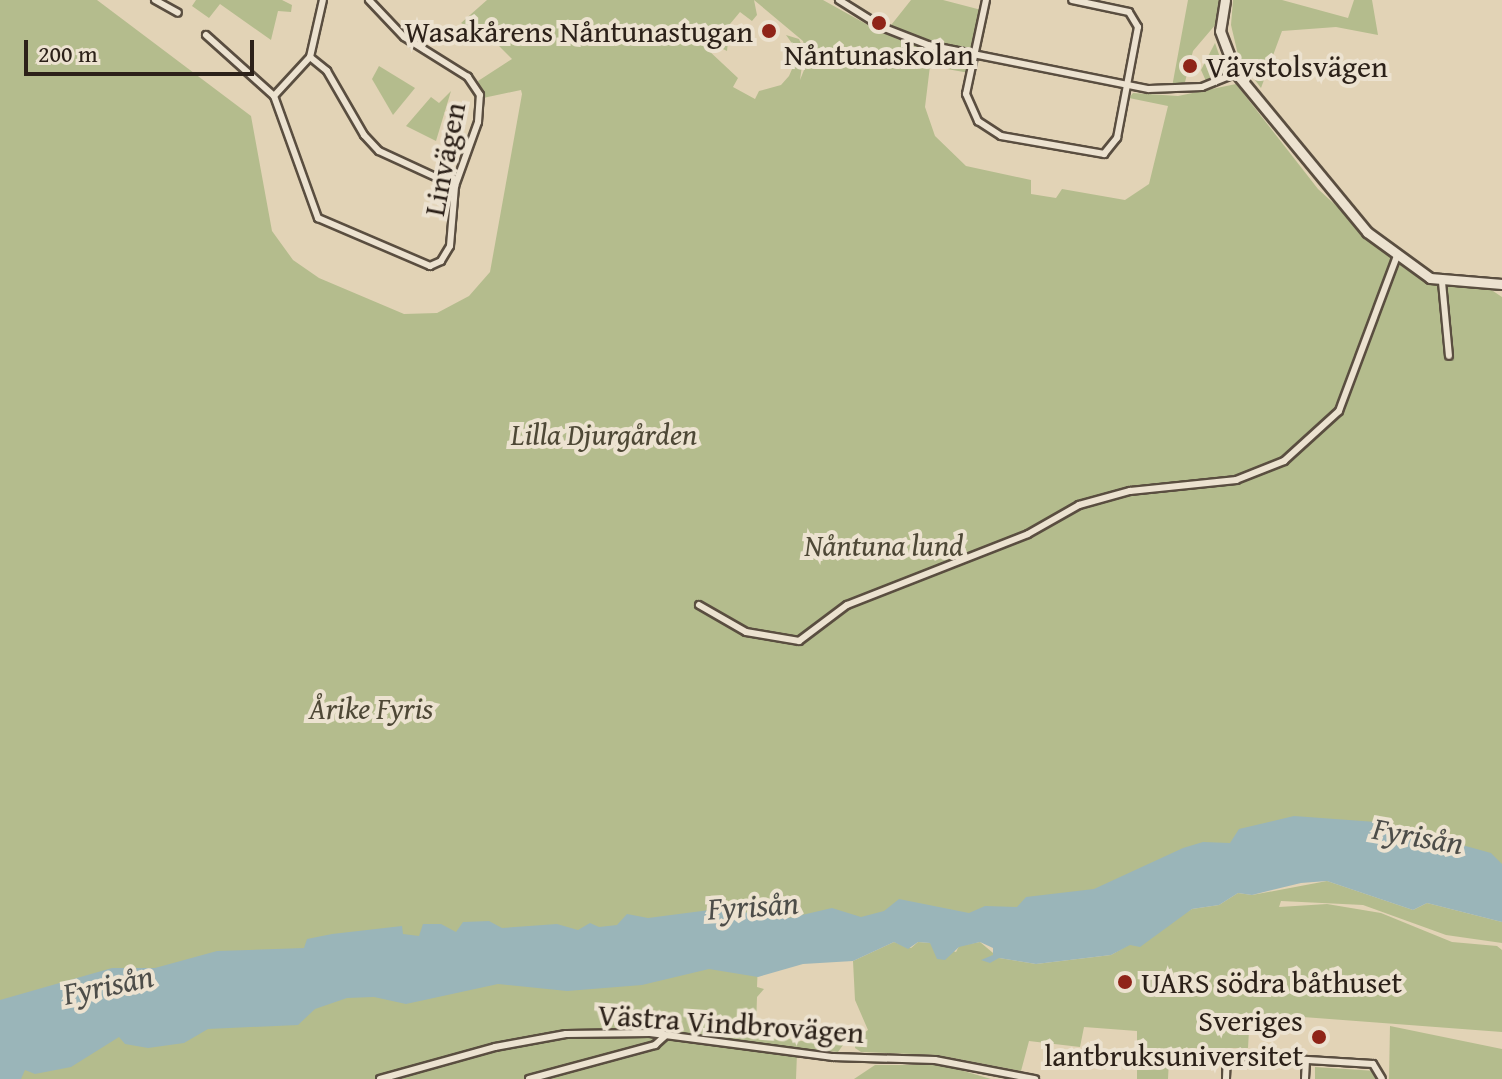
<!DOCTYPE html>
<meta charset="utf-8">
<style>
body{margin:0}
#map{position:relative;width:1502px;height:1079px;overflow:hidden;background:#e2d3b6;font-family:"Gentium Book Plus",serif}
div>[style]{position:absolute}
.green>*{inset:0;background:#b4bc8d}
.water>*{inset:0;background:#9ab5b9}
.roads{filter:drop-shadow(2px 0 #5a4e40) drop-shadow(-2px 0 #5a4e40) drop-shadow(0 2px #5a4e40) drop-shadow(0 -2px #5a4e40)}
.street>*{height:6px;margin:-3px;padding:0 3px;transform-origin:3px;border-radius:3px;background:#ece2d0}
.secondary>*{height:9px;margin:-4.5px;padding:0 4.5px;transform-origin:4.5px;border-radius:4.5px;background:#ece2d0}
.dots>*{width:22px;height:22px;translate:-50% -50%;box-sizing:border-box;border:4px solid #ece2d0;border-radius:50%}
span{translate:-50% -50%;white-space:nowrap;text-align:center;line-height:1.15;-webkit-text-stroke:8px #ece2d0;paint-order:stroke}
.poi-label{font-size:30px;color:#2c2119}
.right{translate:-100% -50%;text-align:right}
.left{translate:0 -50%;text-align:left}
.street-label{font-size:30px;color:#2c2119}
.park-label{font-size:30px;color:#4e4836;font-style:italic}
.water-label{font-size:32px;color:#4d4d49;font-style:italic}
.scale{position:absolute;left:24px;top:40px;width:230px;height:36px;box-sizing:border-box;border:4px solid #2c2119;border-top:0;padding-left:10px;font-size:24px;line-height:28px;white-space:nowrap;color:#2c2119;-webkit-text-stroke:6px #ece2d0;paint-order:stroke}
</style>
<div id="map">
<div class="green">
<i style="clip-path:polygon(evenodd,0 0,97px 0,251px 116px,272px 231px,293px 260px,319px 278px,404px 314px,437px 313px,469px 296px,490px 272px,522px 94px,521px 90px,483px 98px,478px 81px,512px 59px,491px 38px,461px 23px,487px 0,823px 0,884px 34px,911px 0,943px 0,989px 12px,975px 74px,930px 66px,925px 107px,935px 136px,966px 166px,1031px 180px,1031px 194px,1056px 198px,1062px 189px,1125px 200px,1149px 184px,1168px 106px,1129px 98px,1133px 93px,1178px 96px,1236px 84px,1318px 189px,1404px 268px,1427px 282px,1487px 287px,1502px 297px,1502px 884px,1298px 847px,1072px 921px,759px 937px,757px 987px,764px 989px,757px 997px,756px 1028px,793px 1040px,843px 1045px,838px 1052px,754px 1044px,797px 1053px,796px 1079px,0 1079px,0 0,754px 0,803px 41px,808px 60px,800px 80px,804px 51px,799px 39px,786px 35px,799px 53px,789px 76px,781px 85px,759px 91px,755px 99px,733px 87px,738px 78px,707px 49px,711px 43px,727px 51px,730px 24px,740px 12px,752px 21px,757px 15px,754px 0)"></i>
<i style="clip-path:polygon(196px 0,282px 0,292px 5px,291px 12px,278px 11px,271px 40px,220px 4px,209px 18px,192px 6px)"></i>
<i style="clip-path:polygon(1188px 0,1220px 0,1216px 24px,1193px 51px,1185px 82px,1172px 87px)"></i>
<i style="clip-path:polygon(1233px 0,1282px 0,1348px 18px,1354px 0,1372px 0,1378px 35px,1336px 27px,1282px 31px,1261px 88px,1239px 59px,1231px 25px)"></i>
<i style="clip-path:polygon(1215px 43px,1225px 72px,1206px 81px,1201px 70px)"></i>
<i style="clip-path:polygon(379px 66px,415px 88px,393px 115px,372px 79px)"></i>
<i style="clip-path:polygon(451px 91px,436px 141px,406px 126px,431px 97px,439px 103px)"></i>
<i style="clip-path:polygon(1327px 881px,1413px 910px,1427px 903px,1502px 922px,1502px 943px,1446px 935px,1363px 905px,1281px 901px,1279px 907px,1327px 904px,1381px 913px,1452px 942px,1497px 946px,1502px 950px,1502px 1032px,1250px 1013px,1248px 1048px,1184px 1048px,1169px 1060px,1168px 1079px,1137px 1079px,1137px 1031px,1084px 1027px,1080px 1047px,1029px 1041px,1021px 1071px,937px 1055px,861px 1052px,855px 1048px,856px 1038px,868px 1030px,855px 1000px,853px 961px,894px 942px,911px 948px,918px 942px,930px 943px,956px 952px,959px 946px,980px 942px,999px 958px,1036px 964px,1111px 955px,1192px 909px,1219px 905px,1238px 893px,1252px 895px)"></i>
<i style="clip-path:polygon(1390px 1026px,1502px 1049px,1502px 1079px,1389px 1079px)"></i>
<i style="clip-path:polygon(875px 1065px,943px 1065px,991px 1079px,854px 1079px)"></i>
<i style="clip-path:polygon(1315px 1067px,1376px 1071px,1376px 1079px,1315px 1079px)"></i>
</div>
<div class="water">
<i style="clip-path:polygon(1294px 816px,1376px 822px,1393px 833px,1399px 827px,1418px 835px,1431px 853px,1444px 840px,1491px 853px,1502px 864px,1502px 922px,1427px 903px,1413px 910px,1327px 881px,1301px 883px,1252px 895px,1238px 893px,1219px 905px,1192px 909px,1140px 947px,1130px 945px,1111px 955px,1036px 964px,999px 958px,990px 963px,981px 960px,993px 955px,993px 948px,980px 942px,959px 947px,945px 960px,937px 959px,930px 943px,918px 942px,908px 949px,894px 942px,853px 961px,803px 964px,758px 977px,709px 969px,642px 985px,567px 991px,498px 984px,406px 1004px,374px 997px,347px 998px,315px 1009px,298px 1025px,208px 1029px,184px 1043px,148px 1048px,125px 1044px,119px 1037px,71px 1067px,35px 1074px,25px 1070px,21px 1079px,0 1079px,0 1000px,112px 968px,155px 968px,217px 951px,304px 948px,307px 939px,332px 934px,402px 926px,403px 934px,419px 936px,423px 924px,441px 924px,456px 932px,463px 922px,489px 921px,502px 928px,557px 924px,578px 930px,590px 923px,599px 927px,617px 925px,627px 914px,648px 918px,725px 908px,744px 913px,769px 908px,789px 918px,832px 908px,861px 917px,884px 911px,899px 899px,969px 913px,985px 906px,1017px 907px,1026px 897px,1094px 889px,1183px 848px,1203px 842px,1230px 843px,1239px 829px)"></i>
</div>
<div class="roads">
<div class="street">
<i style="left:155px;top:0;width:26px;rotate:29deg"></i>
<i style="left:839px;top:0;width:51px;rotate:32.1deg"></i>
<i style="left:882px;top:27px;width:49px;rotate:21.4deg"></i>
<i style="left:928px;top:45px;width:225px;rotate:11.3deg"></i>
<i style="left:1149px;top:89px;width:53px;rotate:-2.2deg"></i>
<i style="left:1202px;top:87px;width:37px;rotate:-22deg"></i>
<i style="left:986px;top:0;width:96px;rotate:102deg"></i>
<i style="left:966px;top:94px;width:30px;rotate:66deg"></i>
<i style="left:978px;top:121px;width:27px;rotate:33deg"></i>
<i style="left:1001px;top:136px;width:105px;rotate:9.9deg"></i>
<i style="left:1104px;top:154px;width:21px;rotate:-51deg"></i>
<i style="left:1117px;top:138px;width:113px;rotate:-79.3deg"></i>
<i style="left:1138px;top:27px;width:17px;rotate:-121deg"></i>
<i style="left:1129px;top:12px;width:58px;rotate:-168.1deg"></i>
<i style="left:206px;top:35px;width:91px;rotate:41.9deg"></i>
<i style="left:274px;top:96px;width:130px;rotate:70.2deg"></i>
<i style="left:318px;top:218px;width:122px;rotate:23.2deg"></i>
<i style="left:430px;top:266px;width:12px;rotate:-24deg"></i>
<i style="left:441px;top:261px;width:17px;rotate:-59deg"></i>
<i style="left:450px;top:246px;width:60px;rotate:-85.2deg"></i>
<i style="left:455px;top:186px;width:68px;rotate:-70.2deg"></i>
<i style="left:478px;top:122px;width:27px;rotate:-86deg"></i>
<i style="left:480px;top:95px;width:22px;rotate:-124deg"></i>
<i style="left:468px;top:77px;width:75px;rotate:-148deg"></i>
<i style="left:404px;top:37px;width:51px;rotate:-133.4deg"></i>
<i style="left:310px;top:57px;width:22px;rotate:39deg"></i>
<i style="left:327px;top:71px;width:74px;rotate:60deg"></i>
<i style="left:364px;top:135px;width:22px;rotate:47deg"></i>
<i style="left:379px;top:151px;width:84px;rotate:24.7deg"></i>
<i style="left:274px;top:96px;width:53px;rotate:-47.3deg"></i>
<i style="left:310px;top:57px;width:58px;rotate:-77.2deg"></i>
<i style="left:1442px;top:282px;width:74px;rotate:84.6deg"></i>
<i style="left:699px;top:605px;width:54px;rotate:29.9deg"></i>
<i style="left:746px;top:632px;width:54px;rotate:9.6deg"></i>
<i style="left:799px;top:641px;width:60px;rotate:-36.9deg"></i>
<i style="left:847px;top:605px;width:194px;rotate:-21.4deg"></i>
<i style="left:1028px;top:534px;width:59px;rotate:-29.6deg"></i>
<i style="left:1079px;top:505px;width:53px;rotate:-15.4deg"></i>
<i style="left:1130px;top:491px;width:107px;rotate:-5.9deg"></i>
<i style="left:1236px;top:480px;width:52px;rotate:-21.6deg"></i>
<i style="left:1284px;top:461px;width:74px;rotate:-42.3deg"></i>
<i style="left:1339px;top:411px;width:165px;rotate:-69.5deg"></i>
<i style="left:380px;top:1079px;width:119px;rotate:-15.5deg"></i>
<i style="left:495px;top:1047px;width:72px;rotate:-10.4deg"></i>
<i style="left:566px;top:1034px;width:84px;rotate:-0.7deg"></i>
<i style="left:650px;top:1033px;width:185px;rotate:7.5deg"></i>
<i style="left:833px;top:1057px;width:102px;rotate:1.7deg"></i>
<i style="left:935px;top:1060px;width:102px;rotate:10.8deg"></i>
<i style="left:529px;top:1079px;width:131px;rotate:-15.1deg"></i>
<i style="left:655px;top:1045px;width:13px;rotate:-42deg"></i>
<i style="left:1226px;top:1079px;width:24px;rotate:-88deg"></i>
<i style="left:1227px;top:1055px;width:146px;rotate:3.5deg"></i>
<i style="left:1373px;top:1064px;width:17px;rotate:59deg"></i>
<i style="left:1305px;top:1079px;width:18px;rotate:-87deg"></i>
</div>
<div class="secondary">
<i style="left:1225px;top:0;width:31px;rotate:99deg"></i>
<i style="left:1220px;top:31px;width:45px;rotate:69.1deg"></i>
<i style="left:1236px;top:73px;width:206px;rotate:50.5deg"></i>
<i style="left:1367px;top:232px;width:78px;rotate:36.1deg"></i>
<i style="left:1430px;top:278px;width:72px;rotate:4.8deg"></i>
</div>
</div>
<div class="dots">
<i style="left:879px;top:23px;background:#8f2418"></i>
<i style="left:769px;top:31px;background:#8f2418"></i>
<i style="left:1190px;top:66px;background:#8f2418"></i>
<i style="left:1125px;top:982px;background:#8f2418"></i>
<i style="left:1319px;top:1037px;background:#8f2418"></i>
</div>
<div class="poi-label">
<span class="right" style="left:753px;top:31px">Wasakårens Nåntunastugan</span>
<span style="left:879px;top:54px">Nåntunaskolan</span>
<span class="left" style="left:1206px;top:66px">Vävstolsvägen</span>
<span class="left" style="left:1141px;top:982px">UARS södra båthuset</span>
<span class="right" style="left:1303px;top:1037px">Sveriges<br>lantbruksuniversitet</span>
</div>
<div class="street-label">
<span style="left:444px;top:159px;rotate:-79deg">Linvägen</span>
<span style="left:731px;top:1023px;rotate:4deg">Västra Vindbrovägen</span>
</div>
<div class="park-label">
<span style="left:604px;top:434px">Lilla Djurgården</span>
<span style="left:884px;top:545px">Nåntuna lund</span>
<span style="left:371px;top:708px">Årike Fyris</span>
</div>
<div class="water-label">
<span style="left:1418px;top:836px;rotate:10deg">Fyrisån</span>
<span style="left:753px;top:906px;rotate:-4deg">Fyrisån</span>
<span style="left:108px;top:985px;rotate:-12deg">Fyrisån</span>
</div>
<div class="scale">200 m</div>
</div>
